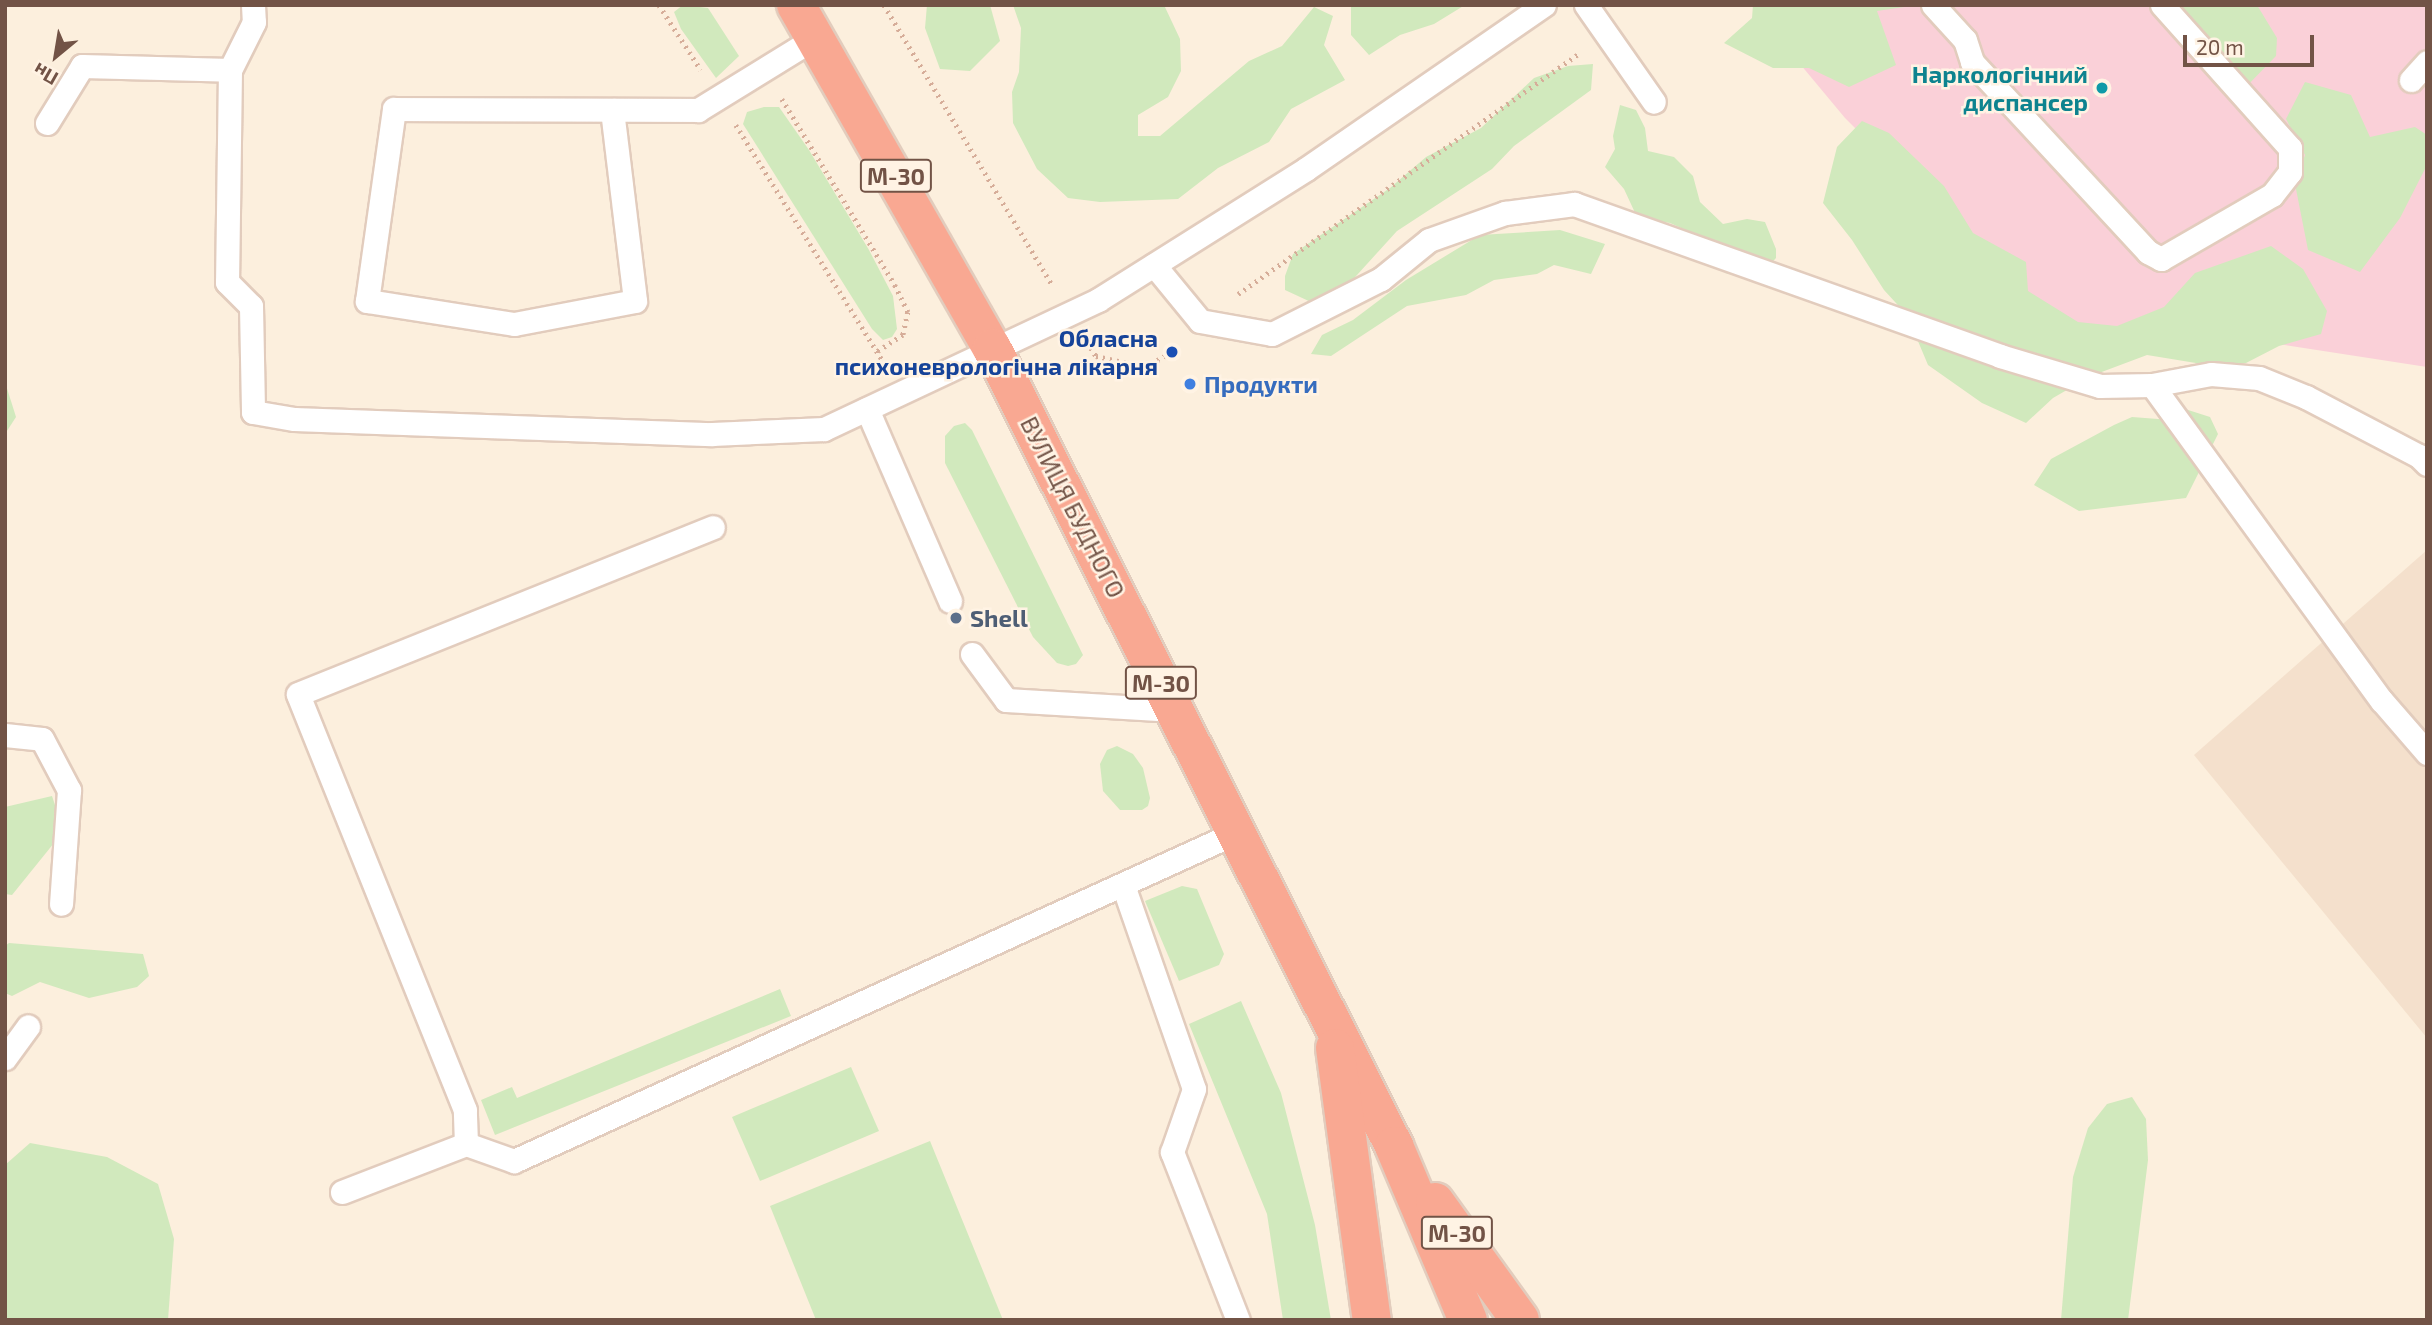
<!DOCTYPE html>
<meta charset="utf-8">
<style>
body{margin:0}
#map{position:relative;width:2432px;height:1325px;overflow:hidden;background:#fcefdd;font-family:"Exo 2",sans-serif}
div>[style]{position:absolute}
.residential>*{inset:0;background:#f4e0cc}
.medical>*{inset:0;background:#fad0d8}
.green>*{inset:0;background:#d1e9bd}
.path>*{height:4.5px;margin-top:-2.25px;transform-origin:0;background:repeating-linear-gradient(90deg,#d6ad99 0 2px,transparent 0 7px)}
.roads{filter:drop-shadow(2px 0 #e2ccbd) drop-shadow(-2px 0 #e2ccbd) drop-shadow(0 2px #e2ccbd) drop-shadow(0 -2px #e2ccbd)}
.lane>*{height:23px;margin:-11.5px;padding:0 11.5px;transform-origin:11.5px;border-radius:11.5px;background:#fff}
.highway>*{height:38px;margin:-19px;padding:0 19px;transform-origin:19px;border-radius:19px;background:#f9a892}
.dots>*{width:19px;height:19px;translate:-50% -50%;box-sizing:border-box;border:4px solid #fff3e4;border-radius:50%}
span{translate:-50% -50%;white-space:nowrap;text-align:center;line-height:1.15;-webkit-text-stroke:5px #fff3e4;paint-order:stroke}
.shield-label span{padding:2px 5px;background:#fff3e4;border:2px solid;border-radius:5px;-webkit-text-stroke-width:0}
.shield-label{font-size:23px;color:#725346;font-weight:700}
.culture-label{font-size:24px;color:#0d838f;font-weight:700}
.right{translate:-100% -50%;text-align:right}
.transit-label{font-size:24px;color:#164399;font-weight:700}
.shop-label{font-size:24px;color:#366cbe;font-weight:700}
.left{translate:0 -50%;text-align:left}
.street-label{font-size:24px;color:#725346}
.service-label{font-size:24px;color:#4e5e75;font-weight:700}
.frame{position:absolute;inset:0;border:7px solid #725346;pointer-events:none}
.north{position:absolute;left:21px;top:21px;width:70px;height:70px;-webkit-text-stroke:5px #fff3e4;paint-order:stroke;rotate:210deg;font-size:19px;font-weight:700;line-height:28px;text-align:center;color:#725346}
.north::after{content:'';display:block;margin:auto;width:24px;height:32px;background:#725346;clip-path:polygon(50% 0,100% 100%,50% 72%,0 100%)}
.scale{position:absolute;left:2183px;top:35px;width:131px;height:32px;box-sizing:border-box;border:4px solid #725346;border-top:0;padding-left:9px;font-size:21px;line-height:24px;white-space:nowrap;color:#725346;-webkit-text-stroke:5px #fff3e4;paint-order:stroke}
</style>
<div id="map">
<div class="residential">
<i style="clip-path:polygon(2427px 550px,2427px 1038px,2194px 755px)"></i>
</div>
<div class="medical">
<i style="clip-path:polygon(1751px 5px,2427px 5px,2427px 367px,2214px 334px,2091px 364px,1845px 118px)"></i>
</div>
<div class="green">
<i style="clip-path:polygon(683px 5px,708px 8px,739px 56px,716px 78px,681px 29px,674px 12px)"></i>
<i style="clip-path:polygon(927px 5px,990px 5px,1000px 41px,970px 71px,940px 69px,925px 28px)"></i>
<i style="clip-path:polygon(1013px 5px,1164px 5px,1180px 39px,1181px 71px,1168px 97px,1138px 115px,1138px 136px,1160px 136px,1249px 61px,1282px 46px,1314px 7px,1333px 16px,1324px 45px,1345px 80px,1291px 109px,1269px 142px,1218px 168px,1178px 199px,1100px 202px,1068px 198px,1037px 169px,1013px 123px,1012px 92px,1019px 72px,1021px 28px)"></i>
<i style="clip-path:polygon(1351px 5px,1465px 5px,1434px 24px,1400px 35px,1369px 55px,1351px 35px)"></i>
<i style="clip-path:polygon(1753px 5px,1911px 5px,1911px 6px,1877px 11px,1896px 65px,1849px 87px,1809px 68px,1773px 68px,1724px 43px,1752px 18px)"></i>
<i style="clip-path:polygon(2168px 5px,2257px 5px,2277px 38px,2276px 56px,2242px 91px,2169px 32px)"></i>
<i style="clip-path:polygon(1593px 64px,1591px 90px,1514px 146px,1492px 169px,1397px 231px,1347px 286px,1313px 303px,1285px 290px,1285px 276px,1293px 254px,1390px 188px,1426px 157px,1481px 128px,1534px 78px,1568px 66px)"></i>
<i style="clip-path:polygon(2305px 82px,2351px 95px,2370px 137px,2415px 127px,2427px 135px,2427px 165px,2400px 218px,2360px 272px,2308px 250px,2295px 184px,2305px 155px,2286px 119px)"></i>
<i style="clip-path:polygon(1620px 105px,1636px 110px,1645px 128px,1648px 151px,1674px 157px,1693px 176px,1700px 202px,1723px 224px,1747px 219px,1765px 222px,1776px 249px,1776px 258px,1756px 280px,1725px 273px,1722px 246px,1670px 223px,1637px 217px,1624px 189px,1605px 167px,1615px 149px,1613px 136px)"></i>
<i style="clip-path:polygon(764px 107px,779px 107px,809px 150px,869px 250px,893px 296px,897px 329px,892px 337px,883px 340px,872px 329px,743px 124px,747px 112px)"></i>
<i style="clip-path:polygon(1862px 121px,1889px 133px,1944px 186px,1973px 233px,2026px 262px,2028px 291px,2078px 322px,2117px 326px,2164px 307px,2195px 273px,2271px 246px,2303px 269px,2327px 311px,2321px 334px,2279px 346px,2246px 363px,2202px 364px,2147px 355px,2091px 376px,2053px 398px,2026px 423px,1982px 403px,1928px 365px,1907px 315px,1884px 290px,1852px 240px,1823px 203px,1837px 147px)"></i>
<i style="clip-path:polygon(1560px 230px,1605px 244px,1591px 274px,1554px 265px,1537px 274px,1494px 280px,1466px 295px,1407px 306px,1331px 356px,1311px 354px,1322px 335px,1353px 320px,1406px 280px,1480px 235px)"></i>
<i style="clip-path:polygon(5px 382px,16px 417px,5px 434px)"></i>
<i style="clip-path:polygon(2185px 409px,2210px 417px,2218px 434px,2186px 498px,2079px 511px,2034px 485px,2051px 459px,2114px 425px,2132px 417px,2171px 420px)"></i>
<i style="clip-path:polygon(965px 423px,972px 430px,1083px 655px,1076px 664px,1068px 666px,1057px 663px,1033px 637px,945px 463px,945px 436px,954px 426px)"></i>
<i style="clip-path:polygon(1117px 746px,1133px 754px,1143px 768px,1150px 798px,1148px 806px,1142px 810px,1120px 810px,1103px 791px,1100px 764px,1107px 750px)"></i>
<i style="clip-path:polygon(52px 796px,57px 811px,54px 843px,12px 895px,5px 894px,5px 807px)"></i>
<i style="clip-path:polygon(1182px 886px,1197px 889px,1224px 954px,1219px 965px,1179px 981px,1145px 901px)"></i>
<i style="clip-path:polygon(9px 943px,143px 954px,149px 976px,137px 987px,89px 998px,40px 982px,12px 996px,5px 993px,5px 946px)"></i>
<i style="clip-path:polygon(780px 989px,791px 1016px,495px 1135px,481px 1100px,512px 1087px,517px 1098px)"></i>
<i style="clip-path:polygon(1241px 1001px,1281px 1093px,1315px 1225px,1331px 1320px,1283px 1320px,1267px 1214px,1189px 1024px)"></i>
<i style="clip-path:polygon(851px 1067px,879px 1131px,760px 1181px,732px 1117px)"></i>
<i style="clip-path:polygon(2132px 1097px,2146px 1119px,2148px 1160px,2128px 1320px,2061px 1320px,2073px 1177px,2088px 1128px,2107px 1104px)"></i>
<i style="clip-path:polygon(930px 1141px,1003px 1320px,816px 1320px,770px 1206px)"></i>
<i style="clip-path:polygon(30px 1143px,107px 1157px,158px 1184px,174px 1239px,168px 1320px,5px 1320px,5px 1165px)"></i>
</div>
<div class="path">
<i style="left:659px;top:5px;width:77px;rotate:57.1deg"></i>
<i style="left:884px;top:5px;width:328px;rotate:59deg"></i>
<i style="left:782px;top:99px;width:218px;rotate:58.7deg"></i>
<i style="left:895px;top:285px;width:30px;rotate:64deg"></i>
<i style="left:908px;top:312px;width:24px;rotate:102deg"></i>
<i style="left:903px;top:335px;width:31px;rotate:147deg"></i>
<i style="left:736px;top:125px;width:282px;rotate:58.1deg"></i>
<i style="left:1238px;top:294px;width:418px;rotate:-35.2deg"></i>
<i style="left:1087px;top:342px;width:17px;rotate:57deg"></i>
<i style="left:1096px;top:356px;width:50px;rotate:12.7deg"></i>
<i style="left:1145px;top:367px;width:39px;rotate:-29deg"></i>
</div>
<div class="roads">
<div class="lane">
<i style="left:253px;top:5px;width:17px;rotate:87deg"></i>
<i style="left:254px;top:22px;width:54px;rotate:116.6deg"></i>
<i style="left:230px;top:70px;width:212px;rotate:90.8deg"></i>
<i style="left:227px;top:282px;width:34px;rotate:45deg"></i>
<i style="left:251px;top:306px;width:106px;rotate:88.9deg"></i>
<i style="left:253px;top:412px;width:42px;rotate:9.7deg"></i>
<i style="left:294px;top:419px;width:418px;rotate:2.1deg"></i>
<i style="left:712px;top:434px;width:112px;rotate:-2.6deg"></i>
<i style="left:824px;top:429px;width:303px;rotate:-25.2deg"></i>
<i style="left:1098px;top:300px;width:246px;rotate:-32.2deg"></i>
<i style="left:1306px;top:169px;width:289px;rotate:-34.6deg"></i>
<i style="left:1586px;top:5px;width:118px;rotate:55deg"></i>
<i style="left:1933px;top:5px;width:47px;rotate:47.6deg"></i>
<i style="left:1965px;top:40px;width:23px;rotate:72deg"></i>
<i style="left:1972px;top:62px;width:259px;rotate:47.2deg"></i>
<i style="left:2148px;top:252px;width:15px;rotate:28deg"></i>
<i style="left:2161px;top:259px;width:128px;rotate:-30deg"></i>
<i style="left:2272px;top:195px;width:29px;rotate:-52deg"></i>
<i style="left:2290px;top:172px;width:24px;rotate:-90deg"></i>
<i style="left:2290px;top:148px;width:192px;rotate:-131.8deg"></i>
<i style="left:2411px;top:80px;width:24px;rotate:-48deg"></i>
<i style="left:612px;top:110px;width:192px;rotate:83.1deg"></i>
<i style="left:635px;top:301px;width:123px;rotate:169.2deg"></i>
<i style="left:514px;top:324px;width:149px;rotate:-171.1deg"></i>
<i style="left:367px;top:301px;width:194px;rotate:-82deg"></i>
<i style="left:394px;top:109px;width:304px;rotate:0.2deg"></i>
<i style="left:698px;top:110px;width:139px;rotate:-31.7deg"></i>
<i style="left:47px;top:123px;width:67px;rotate:-58.4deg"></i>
<i style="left:82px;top:66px;width:148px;rotate:1.5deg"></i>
<i style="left:1154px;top:265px;width:72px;rotate:50.6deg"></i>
<i style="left:1200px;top:321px;width:73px;rotate:10.2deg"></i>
<i style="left:1272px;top:334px;width:122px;rotate:-26.8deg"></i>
<i style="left:1381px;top:279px;width:62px;rotate:-39.1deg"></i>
<i style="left:1429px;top:240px;width:81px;rotate:-19.6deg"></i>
<i style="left:1505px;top:213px;width:70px;rotate:-7.4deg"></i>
<i style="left:1574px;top:204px;width:452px;rotate:19.6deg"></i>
<i style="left:2000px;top:356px;width:104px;rotate:16.7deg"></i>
<i style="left:2100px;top:386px;width:52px;rotate:-1.1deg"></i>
<i style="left:2152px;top:385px;width:60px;rotate:-10.6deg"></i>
<i style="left:2211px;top:374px;width:48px;rotate:4.8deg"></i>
<i style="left:2259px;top:378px;width:51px;rotate:22deg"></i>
<i style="left:2306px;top:397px;width:127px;rotate:27.6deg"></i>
<i style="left:2419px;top:456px;width:11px;rotate:45deg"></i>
<i style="left:2152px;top:385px;width:391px;rotate:54deg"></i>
<i style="left:2382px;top:701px;width:69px;rotate:49.1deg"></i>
<i style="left:867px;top:409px;width:209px;rotate:66.6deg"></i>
<i style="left:972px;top:654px;width:57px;rotate:53.5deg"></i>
<i style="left:1006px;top:700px;width:169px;rotate:3.4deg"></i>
<i style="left:5px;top:735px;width:37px;rotate:6deg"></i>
<i style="left:42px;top:739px;width:58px;rotate:62.1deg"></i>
<i style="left:69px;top:790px;width:114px;rotate:94deg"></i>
<i style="left:1123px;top:885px;width:216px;rotate:70.8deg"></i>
<i style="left:1194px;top:1089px;width:67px;rotate:109.2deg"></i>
<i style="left:1172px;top:1152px;width:180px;rotate:68.6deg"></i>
<i style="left:5px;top:1058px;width:39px;rotate:-54deg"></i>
<i style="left:466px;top:1144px;width:34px;rotate:-92deg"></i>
<i style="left:465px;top:1110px;width:448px;rotate:-111.9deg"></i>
<i style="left:298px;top:694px;width:447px;rotate:-21.9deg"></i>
<i style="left:342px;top:1192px;width:133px;rotate:-21.2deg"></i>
<i style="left:466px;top:1144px;width:51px;rotate:19.5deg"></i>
<i style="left:514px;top:1161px;width:792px;rotate:-24.46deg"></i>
</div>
<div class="highway">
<i style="left:796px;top:5px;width:395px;rotate:60.3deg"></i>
<i style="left:992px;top:348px;width:894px;rotate:63.26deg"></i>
<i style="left:1394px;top:1146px;width:189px;rotate:67deg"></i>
<i style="left:1335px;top:1048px;width:275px;rotate:82.3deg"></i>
<i style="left:1435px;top:1202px;width:145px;rotate:54.2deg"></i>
</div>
</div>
<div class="dots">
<i style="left:2102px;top:88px;background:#0f9aa8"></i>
<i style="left:1172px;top:352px;background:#1a4fb4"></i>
<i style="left:1190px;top:384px;background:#3f7fe0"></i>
<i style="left:956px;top:618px;background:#5c6f8a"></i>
</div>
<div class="shield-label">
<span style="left:896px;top:176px">М-30</span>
<span style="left:1161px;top:683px">М-30</span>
<span style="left:1457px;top:1233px">М-30</span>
</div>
<div class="culture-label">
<span class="right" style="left:2088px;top:88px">Наркологічний<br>диспансер</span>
</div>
<div class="transit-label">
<span class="right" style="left:1158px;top:352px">Обласна<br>психоневрологічна лікарня</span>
</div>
<div class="shop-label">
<span class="left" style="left:1204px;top:384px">Продукти</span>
</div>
<div class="street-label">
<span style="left:1073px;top:507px;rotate:63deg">ВУЛИЦЯ БУДНОГО</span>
</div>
<div class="service-label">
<span class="left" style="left:970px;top:618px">Shell</span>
</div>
<div class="frame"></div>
<div class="north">Пн</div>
<div class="scale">20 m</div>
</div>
